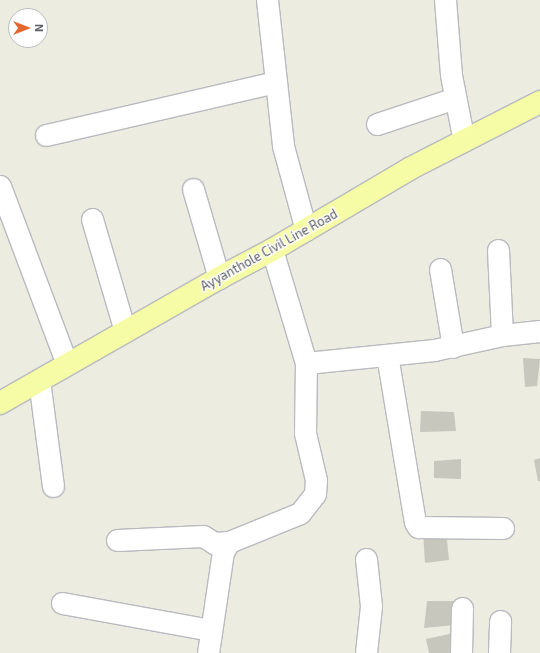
<!DOCTYPE html>
<style>
body{margin:0}
#map{position:relative;width:540px;height:653px;overflow:hidden;background:#ecece1;font-family:"Exo 2",sans-serif}
div>[style]{position:absolute}
.building>*{inset:0;background:#c7c7be}
.roads{filter:drop-shadow(1px 0 #b9bac0) drop-shadow(-1px 0 #b9bac0) drop-shadow(0 1px #b9bac0) drop-shadow(0 -1px #b9bac0)}
.minor>*{height:21px;margin:-10.5px;padding:0 10.5px;transform-origin:10.5px;border-radius:10.5px;background:#fff}
.major>*{height:22px;margin:-11px;padding:0 11px;transform-origin:11px;border-radius:11px;background:#f6fca6}
span{translate:-50% -50%;white-space:nowrap;text-align:center;line-height:1.15;-webkit-text-stroke:3px #fff;paint-order:stroke}
.street-label{font-size:13px;color:#5a5c62}
.north{position:absolute;left:8px;top:8px;width:40px;height:40px;box-sizing:border-box;background:#fff;border:1px solid #bdbec0;border-radius:50%;rotate:90deg;font-size:11px;font-weight:700;line-height:16px;text-align:center;color:#5a5c62}
.north::after{content:'';display:block;margin:auto;width:14px;height:18px;background:#e36830;clip-path:polygon(50% 0,100% 100%,50% 72%,0 100%)}
</style>
<div id="map">
<div class="building">
<i style="clip-path:polygon(523px 358px,540px 359px,537px 386px,525px 387px)"></i>
<i style="clip-path:polygon(421px 411px,454px 412px,456px 431px,420px 432px)"></i>
<i style="clip-path:polygon(540px 458px,540px 481px,538px 481px,534px 460px)"></i>
<i style="clip-path:polygon(461px 459px,461px 479px,434px 478px,434px 461px)"></i>
<i style="clip-path:polygon(446px 530px,449px 560px,425px 563px,423px 532px)"></i>
<i style="clip-path:polygon(427px 601px,456px 601px,454px 625px,424px 628px)"></i>
<i style="clip-path:polygon(454px 633px,456px 653px,429px 653px,426px 639px)"></i>
</div>
<div class="roads">
<div class="minor">
<i style="left:267px;top:0;width:147px;rotate:83.7deg"></i>
<i style="left:283px;top:146px;width:87px;rotate:74.7deg"></i>
<i style="left:445px;top:0;width:75px;rotate:85.4deg"></i>
<i style="left:451px;top:75px;width:67px;rotate:78.9deg"></i>
<i style="left:377px;top:124px;width:82px;rotate:-18.4deg"></i>
<i style="left:46px;top:135px;width:235px;rotate:-13deg"></i>
<i style="left:0;top:186px;width:190px;rotate:69.4deg"></i>
<i style="left:193px;top:189px;width:93px;rotate:73.7deg"></i>
<i style="left:92px;top:219px;width:117px;rotate:73.6deg"></i>
<i style="left:498px;top:250px;width:85px;rotate:87.3deg"></i>
<i style="left:440px;top:269px;width:79px;rotate:80.5deg"></i>
<i style="left:387px;top:355px;width:169px;rotate:80.5deg"></i>
<i style="left:415px;top:522px;width:6px;rotate:59deg"></i>
<i style="left:418px;top:527px;width:85px;rotate:0.7deg"></i>
<i style="left:306px;top:363px;width:129px;rotate:-5.8deg"></i>
<i style="left:434px;top:350px;width:70px;rotate:-12.4deg"></i>
<i style="left:502px;top:335px;width:38px;rotate:-6deg"></i>
<i style="left:39px;top:380px;width:107px;rotate:82.5deg"></i>
<i style="left:117px;top:540px;width:86px;rotate:-2.7deg"></i>
<i style="left:203px;top:536px;width:13px;rotate:32deg"></i>
<i style="left:214px;top:543px;width:15px;rotate:-4deg"></i>
<i style="left:366px;top:559px;width:47px;rotate:83.9deg"></i>
<i style="left:371px;top:606px;width:47px;rotate:96.1deg"></i>
<i style="left:62px;top:603px;width:151px;rotate:10.3deg"></i>
<i style="left:208px;top:653px;width:102px;rotate:-81.6deg"></i>
<i style="left:223px;top:552px;width:12px;rotate:-59deg"></i>
<i style="left:229px;top:542px;width:77px;rotate:-22.2deg"></i>
<i style="left:300px;top:513px;width:24px;rotate:-52deg"></i>
<i style="left:315px;top:494px;width:14px;rotate:-86deg"></i>
<i style="left:316px;top:480px;width:48px;rotate:-103.2deg"></i>
<i style="left:305px;top:433px;width:70px;rotate:-89.2deg"></i>
<i style="left:306px;top:363px;width:118px;rotate:-106.7deg"></i>
<i style="left:461px;top:653px;width:45px;rotate:-88.7deg"></i>
<i style="left:499px;top:653px;width:32px;rotate:-88deg"></i>
</div>
<div class="major">
<i style="left:0;top:403px;width:252px;rotate:-29.7deg"></i>
<i style="left:219px;top:278px;width:60px;rotate:-27.8deg"></i>
<i style="left:272px;top:250px;width:161px;rotate:-30.5deg"></i>
<i style="left:411px;top:168px;width:145px;rotate:-27.1deg"></i>
</div>
</div>
<div class="street-label">
<span style="left:269px;top:250px;rotate:-29deg">Ayyanthole Civil Line Road</span>
</div>
<div class="north">N</div>
</div>
